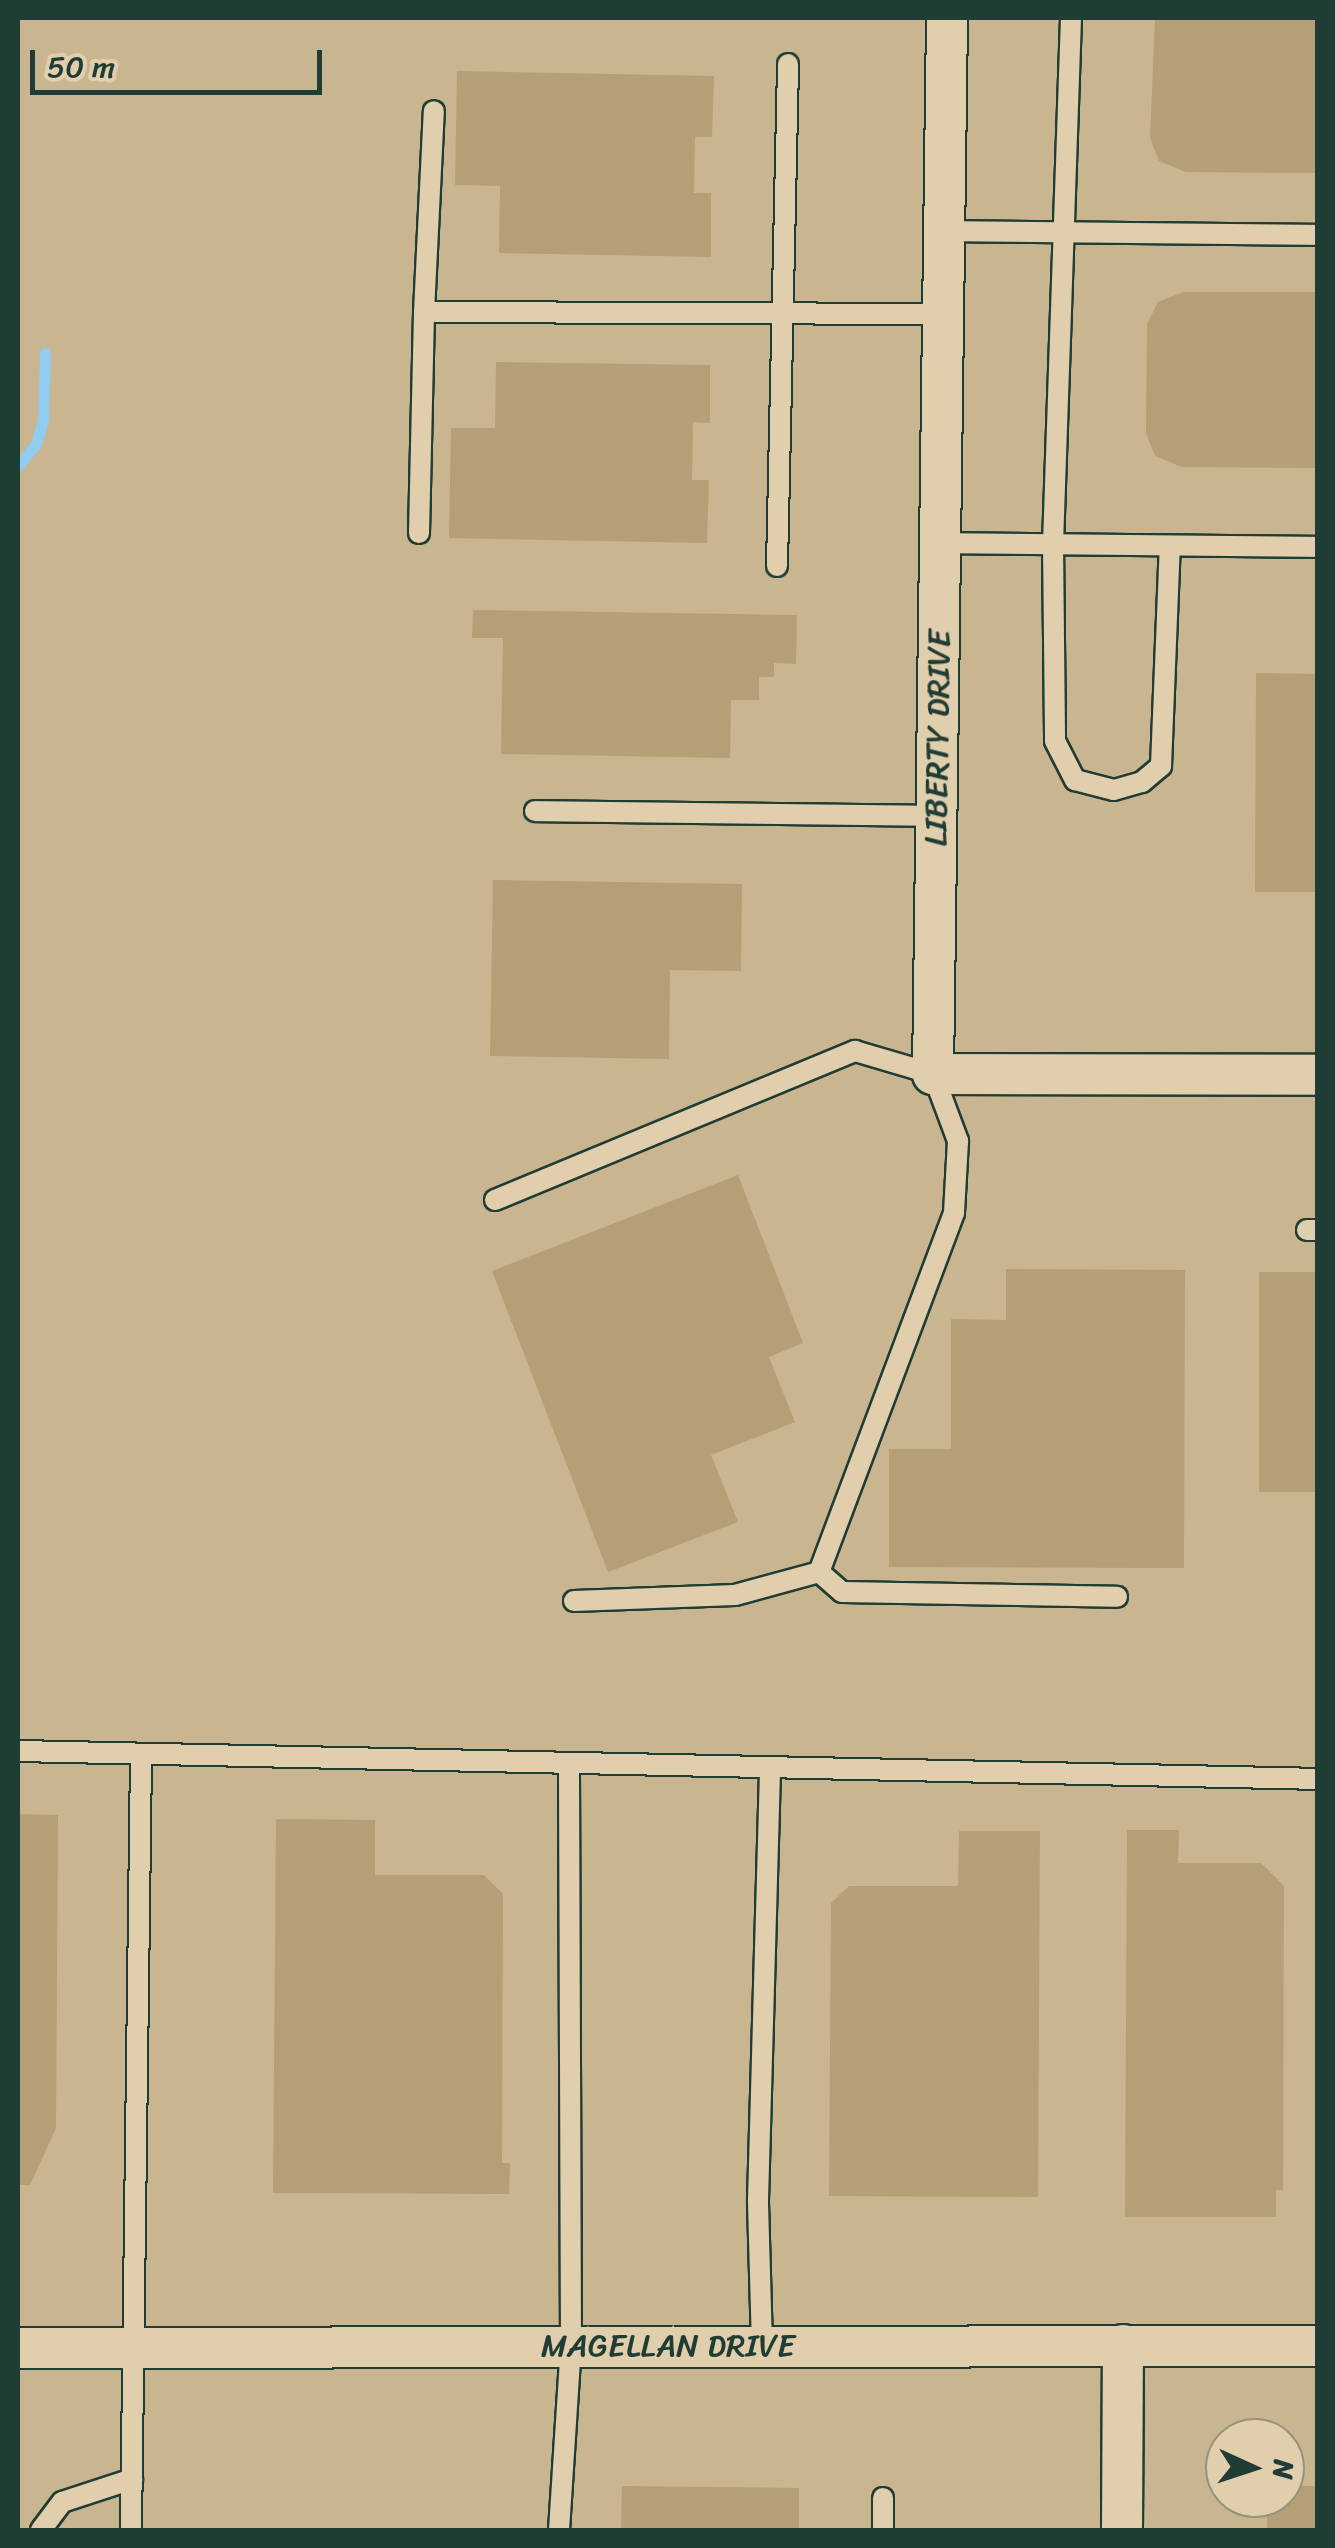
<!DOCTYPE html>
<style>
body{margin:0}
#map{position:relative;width:1335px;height:2548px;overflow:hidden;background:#dbc59f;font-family:Sriracha,sans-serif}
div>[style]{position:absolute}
.built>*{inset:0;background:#c9b58f}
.stream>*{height:11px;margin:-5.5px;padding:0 5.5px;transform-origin:5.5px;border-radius:5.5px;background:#8fccef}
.building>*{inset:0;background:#b59f77}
.roads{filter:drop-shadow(2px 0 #1f3d34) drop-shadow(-2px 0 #1f3d34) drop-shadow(0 2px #1f3d34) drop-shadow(0 -2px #1f3d34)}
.service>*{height:20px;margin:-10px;padding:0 10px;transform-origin:10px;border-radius:10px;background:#e1ceac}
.minor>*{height:40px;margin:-20px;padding:0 20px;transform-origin:20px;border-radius:20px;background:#e1ceac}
span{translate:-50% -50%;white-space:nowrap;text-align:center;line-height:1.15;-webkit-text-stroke:8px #e1ceac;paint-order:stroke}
.street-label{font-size:32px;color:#1f3d34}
.frame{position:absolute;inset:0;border:20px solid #1f3d34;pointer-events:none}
.north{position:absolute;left:1205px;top:2418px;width:100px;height:100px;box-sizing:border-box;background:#e1ceac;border:2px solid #93947c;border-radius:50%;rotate:93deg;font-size:28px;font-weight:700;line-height:40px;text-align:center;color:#1f3d34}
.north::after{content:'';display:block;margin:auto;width:35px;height:45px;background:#1f3d34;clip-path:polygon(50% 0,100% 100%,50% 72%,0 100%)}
.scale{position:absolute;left:30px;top:50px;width:292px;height:45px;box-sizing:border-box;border:5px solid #1f3d34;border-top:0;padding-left:12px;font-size:30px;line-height:35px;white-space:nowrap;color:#1f3d34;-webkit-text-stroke:8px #e1ceac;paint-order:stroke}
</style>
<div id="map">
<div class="built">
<i style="clip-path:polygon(evenodd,18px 18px,1317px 18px,1317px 2530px,18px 2530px,18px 18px,1225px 2438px,1285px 2438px,1285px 2498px,1225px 2498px,1225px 2438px)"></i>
</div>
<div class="stream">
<i style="left:18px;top:466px;width:28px;rotate:-51deg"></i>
<i style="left:36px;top:444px;width:26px;rotate:-74deg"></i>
<i style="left:43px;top:419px;width:66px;rotate:-88.3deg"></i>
</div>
<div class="building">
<i style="clip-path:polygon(1155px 18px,1318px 18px,1318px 173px,1186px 172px,1159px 161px,1150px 138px)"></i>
<i style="clip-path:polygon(457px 71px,714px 76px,712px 137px,695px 137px,694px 193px,711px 193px,711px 257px,499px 253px,500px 186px,455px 185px)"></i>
<i style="clip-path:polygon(1183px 292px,1318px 292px,1318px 468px,1182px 467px,1155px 456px,1146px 433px,1147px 324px,1158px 302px)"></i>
<i style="clip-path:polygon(496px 362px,710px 365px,710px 423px,693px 422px,692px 480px,709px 480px,707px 543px,449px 538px,451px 428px,495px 428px)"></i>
<i style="clip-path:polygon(473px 610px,797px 615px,796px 664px,774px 663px,774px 677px,759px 677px,759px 700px,731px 700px,730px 758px,501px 754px,503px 638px,472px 638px)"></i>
<i style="clip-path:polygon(1256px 673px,1318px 674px,1318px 892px,1255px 892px)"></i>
<i style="clip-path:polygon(493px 880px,742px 884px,741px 971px,670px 970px,669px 1059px,490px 1056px)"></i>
<i style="clip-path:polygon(738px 1175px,803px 1343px,769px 1357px,795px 1422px,711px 1455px,738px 1522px,608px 1572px,492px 1271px)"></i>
<i style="clip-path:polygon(1006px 1269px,1185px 1270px,1184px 1568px,889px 1567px,889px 1449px,951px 1449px,951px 1319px,1006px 1320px)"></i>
<i style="clip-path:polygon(1259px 1272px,1318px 1272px,1318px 1492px,1259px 1492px)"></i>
<i style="clip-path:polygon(18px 1814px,58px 1815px,56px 2128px,30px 2185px,18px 2185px)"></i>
<i style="clip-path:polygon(276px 1819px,375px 1820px,375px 1875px,484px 1875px,503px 1894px,502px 2163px,510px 2163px,509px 2194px,273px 2193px)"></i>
<i style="clip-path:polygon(1127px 1830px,1179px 1830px,1178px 1863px,1261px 1863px,1284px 1886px,1283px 2190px,1276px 2190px,1276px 2217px,1125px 2217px)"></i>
<i style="clip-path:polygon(959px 1831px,1040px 1831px,1038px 2197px,829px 2196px,831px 1903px,849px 1886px,958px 1886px)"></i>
<i style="clip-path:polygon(622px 2486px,799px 2488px,799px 2530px,621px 2530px)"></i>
<i style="clip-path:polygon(1285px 2486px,1318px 2486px,1318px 2530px,1267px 2530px,1267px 2498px,1285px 2498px)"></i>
</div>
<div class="roads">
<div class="service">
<i style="left:1071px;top:18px;width:526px;rotate:91.96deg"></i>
<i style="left:1053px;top:544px;width:197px;rotate:89.4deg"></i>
<i style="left:1055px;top:741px;width:44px;rotate:62.9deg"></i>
<i style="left:1075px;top:780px;width:40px;rotate:14.4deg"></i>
<i style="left:1114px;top:790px;width:29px;rotate:-16deg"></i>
<i style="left:1142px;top:782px;width:25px;rotate:-40deg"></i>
<i style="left:1161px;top:766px;width:220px;rotate:-87.7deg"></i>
<i style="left:945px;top:231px;width:373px;rotate:0.6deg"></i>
<i style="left:424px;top:312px;width:201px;rotate:-87.2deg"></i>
<i style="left:419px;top:533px;width:221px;rotate:-88.7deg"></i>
<i style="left:424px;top:312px;width:519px;rotate:0.22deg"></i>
<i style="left:941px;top:543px;width:377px;rotate:0.6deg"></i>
<i style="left:777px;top:566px;width:502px;rotate:-88.74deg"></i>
<i style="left:535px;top:811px;width:402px;rotate:0.7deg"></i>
<i style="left:495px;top:1200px;width:390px;rotate:-22.5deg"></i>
<i style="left:855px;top:1051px;width:81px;rotate:16.4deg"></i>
<i style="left:933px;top:1074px;width:72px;rotate:69.5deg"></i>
<i style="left:958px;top:1141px;width:72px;rotate:93.2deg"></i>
<i style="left:954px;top:1213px;width:384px;rotate:110.6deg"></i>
<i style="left:819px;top:1572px;width:30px;rotate:41deg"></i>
<i style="left:842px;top:1592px;width:275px;rotate:1deg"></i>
<i style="left:1307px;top:1230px;width:11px"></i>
<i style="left:574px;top:1601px;width:161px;rotate:-2.1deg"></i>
<i style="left:735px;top:1595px;width:87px;rotate:-15.3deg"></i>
<i style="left:18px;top:1751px;width:1300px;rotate:1.23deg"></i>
<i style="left:762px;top:2346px;width:146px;rotate:-91.6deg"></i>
<i style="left:758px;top:2200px;width:433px;rotate:-88.4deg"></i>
<i style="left:883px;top:2498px;width:32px;rotate:90deg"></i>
<i style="left:41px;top:2530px;width:35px;rotate:-53deg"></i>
<i style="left:62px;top:2502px;width:74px;rotate:-18.2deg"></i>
<i style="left:131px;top:2530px;width:776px;rotate:-89.26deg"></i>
<i style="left:559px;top:2530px;width:184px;rotate:-86.3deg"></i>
<i style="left:571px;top:2346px;width:580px;rotate:-90.2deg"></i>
</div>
<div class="minor">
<i style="left:947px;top:18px;width:1056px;rotate:90.76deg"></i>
<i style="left:933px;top:1074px;width:385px;rotate:0.1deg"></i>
<i style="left:18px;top:2348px;width:1300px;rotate:-0.09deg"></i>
<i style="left:1122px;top:2530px;width:185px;rotate:-89.7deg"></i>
</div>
</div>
<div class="street-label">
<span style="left:938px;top:738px;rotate:-89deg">LIBERTY DRIVE</span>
<span style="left:668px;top:2346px">MAGELLAN DRIVE</span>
</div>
<div class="frame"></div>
<div class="north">N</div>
<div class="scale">50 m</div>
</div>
